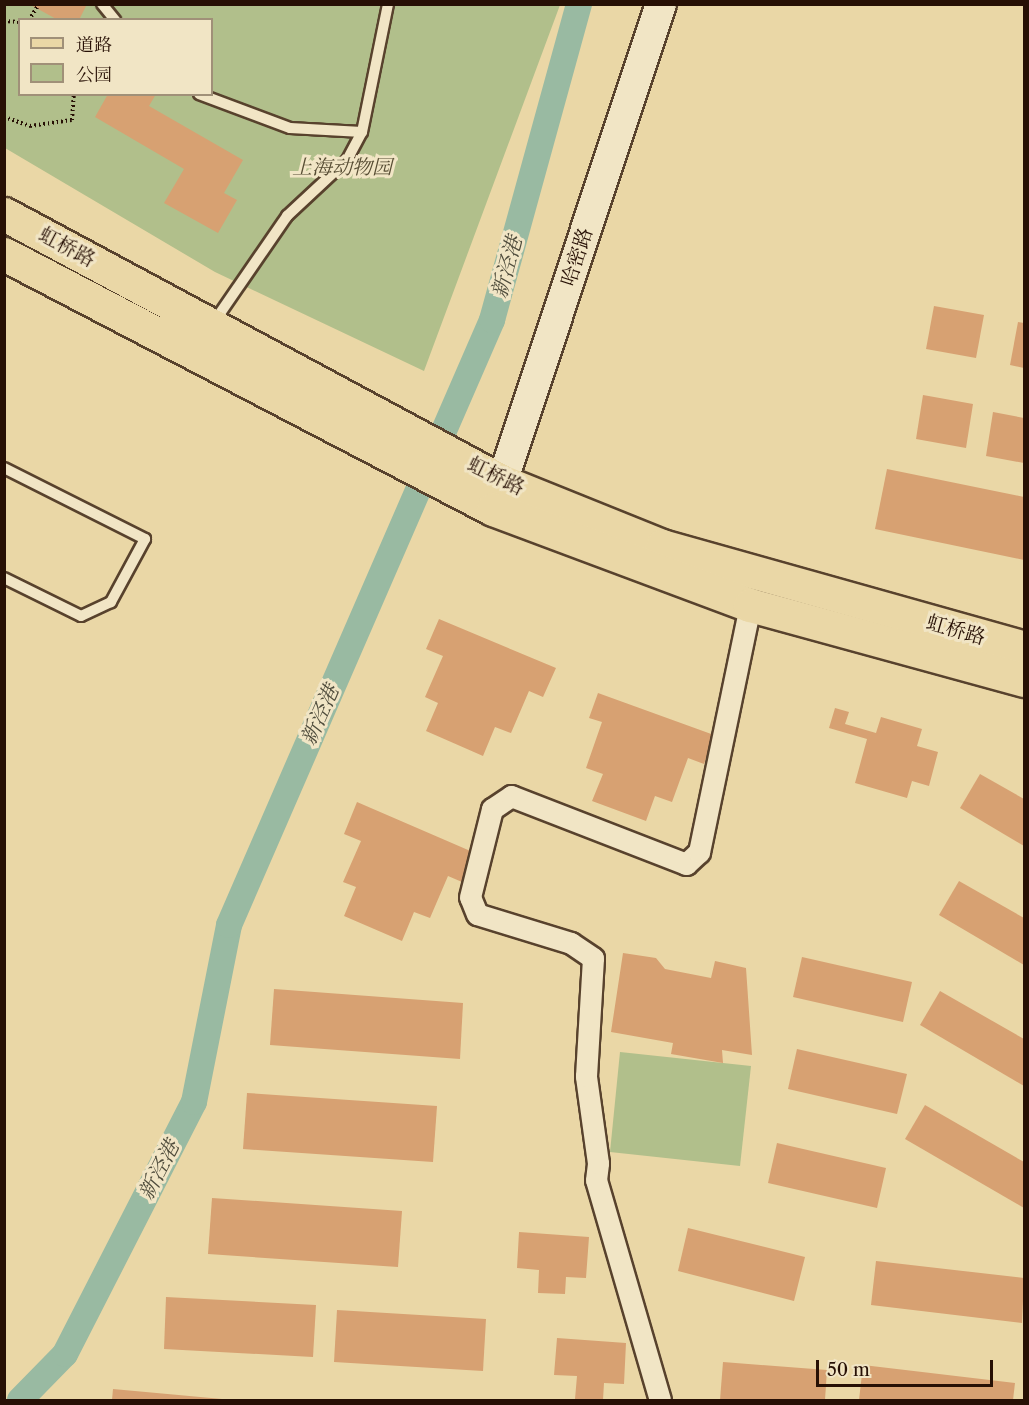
<!DOCTYPE html>
<meta charset="utf-8">
<style>
body{margin:0}
#map{position:relative;width:1029px;height:1405px;overflow:hidden;background:#ead7a6;font-family:"Libre Caslon Text","Noto Serif SC",serif}
div>[style]{position:absolute}
.green>*{inset:0;background:#b1bf8b}
.canal>*{height:26px;margin:-13px;padding:0 13px;transform-origin:13px;border-radius:13px;background:#99baa2}
.building>*{inset:0;background:#d7a172}
.path>*{height:4px;margin-top:-2px;transform-origin:0;background:repeating-linear-gradient(90deg,#271005 0 1.5px,transparent 0 4.5px)}
.roads{filter:drop-shadow(2px 0 #58422d) drop-shadow(-2px 0 #58422d) drop-shadow(0 2px #58422d) drop-shadow(0 -2px #58422d)}
.lane>*{height:10px;margin:-5px;padding:0 5px;transform-origin:5px;border-radius:5px;background:#f1e5c5}
.street>*{height:21px;margin:-10.5px;padding:0 10.5px;transform-origin:10.5px;border-radius:10.5px;background:#f1e5c5}
.secondary>*{height:30px;margin:-15px;padding:0 15px;transform-origin:15px;border-radius:15px;background:#f1e5c5}
.primary>*{height:33px;margin:-16.5px;padding:0 16.5px;transform-origin:16.5px;border-radius:16.5px;background:#ead7a6}
span{translate:-50% -50%;white-space:nowrap;text-align:center;line-height:1.15;-webkit-text-stroke:6px #f1e5c5;paint-order:stroke}
.park-label{font-size:20px;color:#574d34;font-style:italic}
.street-label{font-size:20px;color:#271005}
.water-label{font-size:21px;color:#4f4c3c;font-style:italic}
.frame{position:absolute;inset:0;border:6px solid #271005;pointer-events:none}
.legend{position:absolute;left:18px;top:18px;width:195px;height:78px;box-sizing:border-box;background:#f1e5c5;border:2px solid #a09078;margin:0;padding:8px 10px;list-style:none;font-size:18px;color:#271005}
.legend li{display:flex;align-items:center;gap:12px;height:30px}
.legend b{width:30px;border:2px solid #a09078}
.scale{position:absolute;left:816px;top:1360px;width:177px;height:27px;box-sizing:border-box;border:3px solid #271005;border-top:0;padding-left:8px;font-size:18px;line-height:21px;white-space:nowrap;color:#271005;-webkit-text-stroke:4px #f1e5c5;paint-order:stroke}
</style>
<div id="map">
<div class="green">
<i style="clip-path:polygon(evenodd,5px 5px,560px 5px,424px 371px,215px 272px,5px 148px,5px 5px,20px 20px,212px 20px,212px 94px,20px 94px,20px 20px)"></i>
<i style="clip-path:polygon(620px 1052px,751px 1066px,740px 1166px,610px 1152px)"></i>
</div>
<div class="canal">
<i style="left:20px;top:1400px;width:64px;rotate:-45.6deg"></i>
<i style="left:65px;top:1354px;width:283px;rotate:-62.9deg"></i>
<i style="left:194px;top:1102px;width:180px;rotate:-78.8deg"></i>
<i style="left:229px;top:925px;width:660px;rotate:-66.5deg"></i>
<i style="left:492px;top:320px;width:328px;rotate:-74.6deg"></i>
</div>
<div class="building">
<i style="clip-path:polygon(29px 4px,87px 4px,79px 20px,58px 20px)"></i>
<i style="clip-path:polygon(108px 94px,156px 94px,149px 106px,243px 160px,224px 193px,237px 200px,218px 233px,164px 203px,184px 169px,95px 117px)"></i>
<i style="clip-path:polygon(934px 306px,984px 315px,976px 358px,926px 349px)"></i>
<i style="clip-path:polygon(1018px 322px,1024px 323px,1024px 368px,1010px 365px)"></i>
<i style="clip-path:polygon(923px 395px,973px 404px,966px 448px,916px 439px)"></i>
<i style="clip-path:polygon(993px 412px,1024px 418px,1024px 463px,986px 456px)"></i>
<i style="clip-path:polygon(887px 469px,1024px 497px,1024px 560px,875px 529px)"></i>
<i style="clip-path:polygon(439px 619px,556px 668px,543px 697px,529px 691px,511px 733px,495px 727px,483px 756px,426px 731px,438px 703px,425px 697px,443px 656px,426px 649px)"></i>
<i style="clip-path:polygon(598px 693px,714px 735px,704px 764px,688px 758px,672px 802px,655px 796px,646px 821px,592px 801px,603px 774px,586px 768px,602px 722px,589px 718px)"></i>
<i style="clip-path:polygon(835px 708px,849px 712px,845px 724px,876px 733px,881px 717px,922px 729px,917px 746px,938px 752px,929px 786px,912px 781px,907px 798px,855px 783px,867px 739px,829px 728px)"></i>
<i style="clip-path:polygon(980px 774px,1024px 799px,1024px 846px,960px 808px)"></i>
<i style="clip-path:polygon(357px 802px,475px 853px,462px 882px,448px 876px,430px 918px,414px 912px,402px 941px,344px 916px,356px 887px,343px 882px,361px 841px,344px 834px)"></i>
<i style="clip-path:polygon(959px 881px,1024px 918px,1024px 965px,939px 915px)"></i>
<i style="clip-path:polygon(623px 953px,656px 958px,665px 969px,711px 978px,715px 961px,746px 968px,752px 1055px,722px 1050px,723px 1063px,671px 1054px,673px 1043px,611px 1032px)"></i>
<i style="clip-path:polygon(802px 957px,912px 982px,903px 1022px,793px 997px)"></i>
<i style="clip-path:polygon(274px 989px,463px 1003px,460px 1059px,270px 1045px)"></i>
<i style="clip-path:polygon(940px 991px,1024px 1039px,1024px 1086px,920px 1025px)"></i>
<i style="clip-path:polygon(797px 1049px,907px 1074px,897px 1114px,788px 1089px)"></i>
<i style="clip-path:polygon(247px 1093px,437px 1106px,433px 1162px,243px 1149px)"></i>
<i style="clip-path:polygon(925px 1105px,1024px 1162px,1024px 1208px,905px 1139px)"></i>
<i style="clip-path:polygon(777px 1143px,886px 1168px,877px 1208px,768px 1183px)"></i>
<i style="clip-path:polygon(212px 1198px,402px 1211px,398px 1267px,208px 1254px)"></i>
<i style="clip-path:polygon(688px 1228px,805px 1257px,794px 1301px,678px 1271px)"></i>
<i style="clip-path:polygon(519px 1232px,589px 1237px,586px 1278px,566px 1277px,565px 1294px,538px 1293px,539px 1270px,517px 1268px)"></i>
<i style="clip-path:polygon(876px 1261px,1024px 1278px,1022px 1323px,871px 1305px)"></i>
<i style="clip-path:polygon(166px 1297px,316px 1305px,313px 1357px,164px 1349px)"></i>
<i style="clip-path:polygon(337px 1310px,486px 1319px,483px 1371px,334px 1362px)"></i>
<i style="clip-path:polygon(557px 1338px,626px 1343px,624px 1384px,604px 1383px,603px 1400px,575px 1399px,577px 1376px,554px 1375px)"></i>
<i style="clip-path:polygon(723px 1362px,827px 1370px,825px 1400px,720px 1400px)"></i>
<i style="clip-path:polygon(863px 1365px,1015px 1383px,1013px 1400px,859px 1400px)"></i>
<i style="clip-path:polygon(113px 1389px,222px 1399px,222px 1400px,112px 1400px)"></i>
</div>
<div class="path">
<i style="left:29px;top:20px;width:19px;rotate:-58deg"></i>
<i style="left:4px;top:21px;width:16px;rotate:4deg"></i>
<i style="left:4px;top:117px;width:28px;rotate:19deg"></i>
<i style="left:30px;top:126px;width:42px;rotate:-8.1deg"></i>
<i style="left:72px;top:120px;width:26px;rotate:-86deg"></i>
</div>
<div class="roads">
<div class="lane">
<i style="left:102px;top:4px;width:21px;rotate:51deg"></i>
<i style="left:199px;top:94px;width:97px;rotate:20.5deg"></i>
<i style="left:290px;top:128px;width:72px;rotate:3.2deg"></i>
<i style="left:214px;top:322px;width:129px;rotate:-55.4deg"></i>
<i style="left:287px;top:216px;width:82px;rotate:-43deg"></i>
<i style="left:347px;top:160px;width:32px;rotate:-62deg"></i>
<i style="left:362px;top:132px;width:131px;rotate:-78.5deg"></i>
<i style="left:4px;top:468px;width:158px;rotate:26.7deg"></i>
<i style="left:145px;top:539px;width:72px;rotate:118.4deg"></i>
<i style="left:111px;top:602px;width:33px;rotate:155deg"></i>
<i style="left:81px;top:616px;width:86px;rotate:-153.7deg"></i>
</div>
<div class="street">
<i style="left:660px;top:1400px;width:229px;rotate:-106.2deg"></i>
<i style="left:596px;top:1180px;width:17px;rotate:-83deg"></i>
<i style="left:598px;top:1163px;width:88px;rotate:-97.9deg"></i>
<i style="left:586px;top:1076px;width:118px;rotate:-86.6deg"></i>
<i style="left:593px;top:958px;width:27px;rotate:-146deg"></i>
<i style="left:571px;top:943px;width:98px;rotate:-162.9deg"></i>
<i style="left:477px;top:914px;width:18px;rotate:-112deg"></i>
<i style="left:470px;top:897px;width:91px;rotate:-76deg"></i>
<i style="left:492px;top:809px;width:23px;rotate:-34deg"></i>
<i style="left:511px;top:796px;width:188px;rotate:21.2deg"></i>
<i style="left:686px;top:864px;width:18px;rotate:-43deg"></i>
<i style="left:699px;top:852px;width:252px;rotate:-78.3deg"></i>
</div>
<div class="secondary">
<i style="left:494px;top:506px;width:529px;rotate:-71.6deg"></i>
</div>
<div class="primary">
<i style="left:4px;top:214px;width:566px;rotate:28.24deg"></i>
<i style="left:503px;top:482px;width:171px;rotate:21.9deg"></i>
<i style="left:662px;top:546px;width:376px;rotate:15.7deg"></i>
<i style="left:4px;top:254px;width:551px;rotate:27.54deg"></i>
<i style="left:493px;top:509px;width:274px;rotate:20.5deg"></i>
<i style="left:750px;top:605px;width:284px;rotate:15.3deg"></i>
</div>
</div>
<div class="park-label">
<span style="left:342px;top:167px">上海动物园</span>
</div>
<div class="street-label">
<span style="left:67px;top:247px;rotate:28deg">虹桥路</span>
<span style="left:577px;top:257px;rotate:-72deg">哈密路</span>
<span style="left:496px;top:476px;rotate:26deg">虹桥路</span>
<span style="left:956px;top:630px;rotate:16deg">虹桥路</span>
</div>
<div class="water-label">
<span style="left:507px;top:267px;rotate:-75deg">新泾港</span>
<span style="left:320px;top:715px;rotate:-66deg">新泾港</span>
<span style="left:159px;top:1170px;rotate:-63deg">新泾港</span>
</div>
<div class="frame"></div>
<ul class="legend">
<li><b style="height:8px;background:#ead7a6"></b>道路</li>
<li><b style="height:16px;background:#b1bf8b"></b>公园</li>
</ul>
<div class="scale">50 m</div>
</div>
